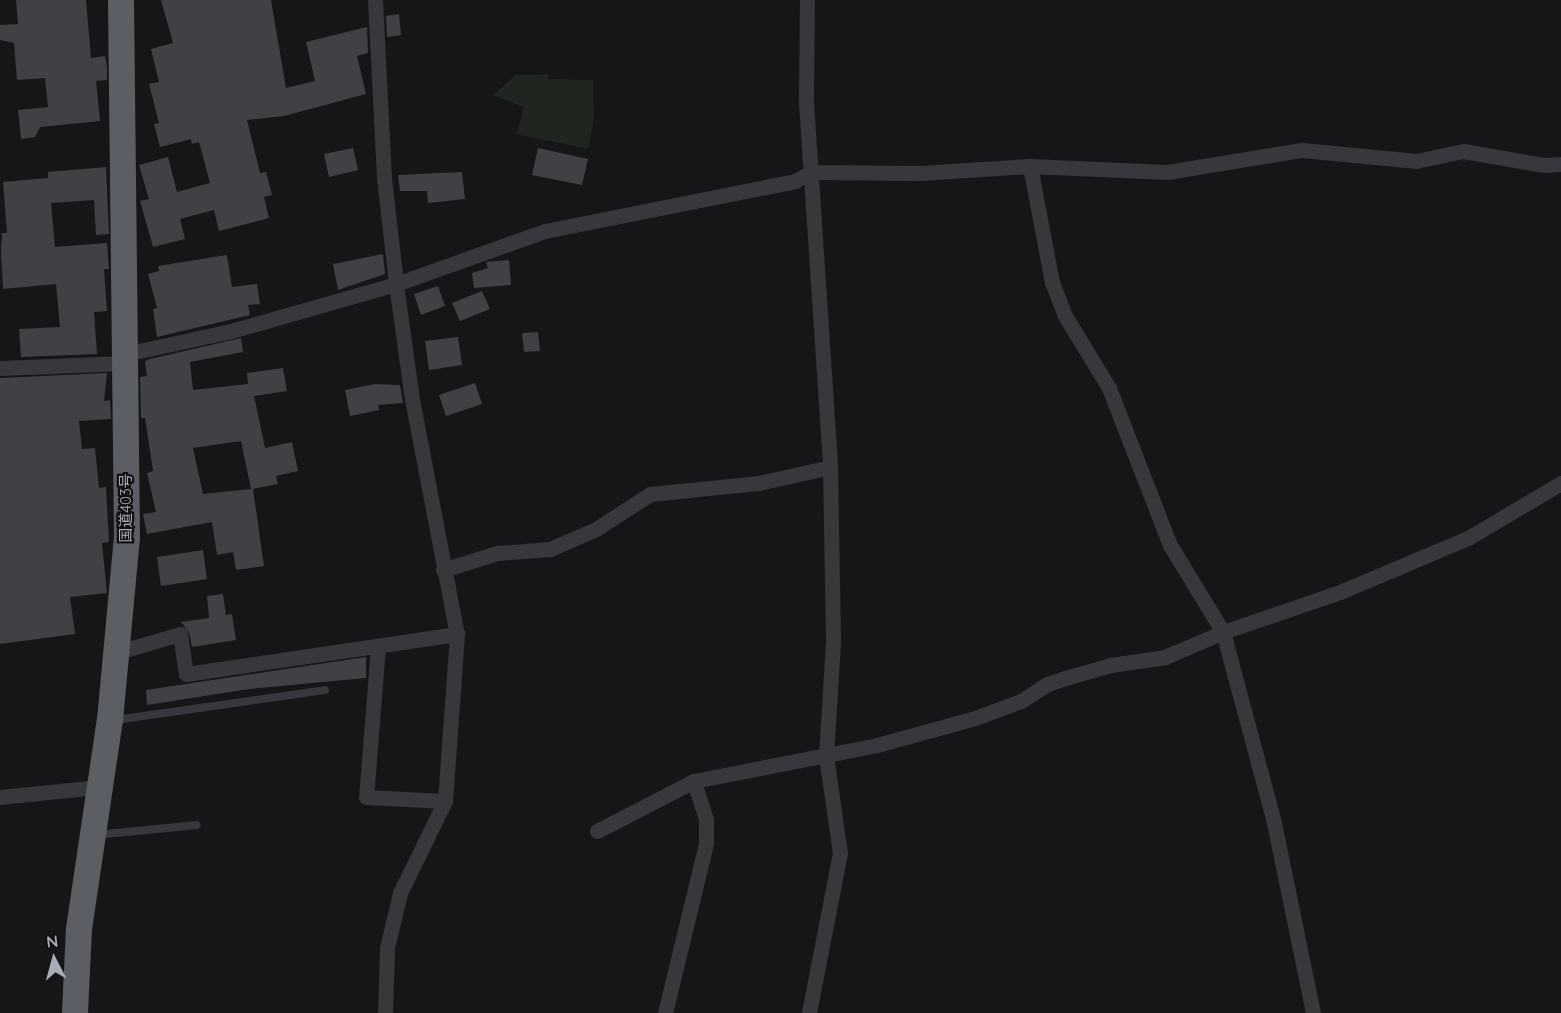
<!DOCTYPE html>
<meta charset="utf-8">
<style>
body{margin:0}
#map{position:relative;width:1561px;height:1013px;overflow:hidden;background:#161618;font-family:Quicksand,"Noto Sans JP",sans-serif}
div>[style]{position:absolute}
.green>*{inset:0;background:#1e261f}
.building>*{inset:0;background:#404145}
.service>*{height:8px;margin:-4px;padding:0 4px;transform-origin:4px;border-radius:4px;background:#37383d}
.minor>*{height:15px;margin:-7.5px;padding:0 7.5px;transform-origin:7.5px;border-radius:7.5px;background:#37383d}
.trunk>*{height:26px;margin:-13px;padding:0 13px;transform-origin:13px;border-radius:13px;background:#5b5e65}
span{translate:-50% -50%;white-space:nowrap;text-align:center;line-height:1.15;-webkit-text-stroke:4.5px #111113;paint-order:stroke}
.street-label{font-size:15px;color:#a8adb8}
.north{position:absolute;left:24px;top:929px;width:60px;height:60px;-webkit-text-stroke:4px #111113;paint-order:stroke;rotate:354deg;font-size:16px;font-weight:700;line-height:24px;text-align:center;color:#a8adb8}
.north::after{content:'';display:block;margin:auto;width:21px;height:27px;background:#a8adb8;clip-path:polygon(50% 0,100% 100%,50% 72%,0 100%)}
</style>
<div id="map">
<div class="green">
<i style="clip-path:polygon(548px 74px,549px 79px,593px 80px,594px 117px,588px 149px,517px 134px,524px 107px,493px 95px,516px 75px)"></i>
</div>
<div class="building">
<i style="clip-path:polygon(16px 0,86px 0,91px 58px,105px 56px,107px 67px,107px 80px,96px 81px,100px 121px,40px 127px,35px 137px,21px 139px,18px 110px,48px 107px,45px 78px,17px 80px,14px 43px,0 40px,0 25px,18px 24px)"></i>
<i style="clip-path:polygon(161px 0,271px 0,286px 88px,315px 81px,306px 42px,367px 27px,368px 53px,357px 56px,366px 94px,284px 116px,247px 120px,260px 173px,266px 172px,272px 195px,264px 197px,269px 218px,219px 231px,214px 210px,180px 219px,185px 239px,153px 247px,140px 201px,149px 199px,139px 165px,168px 157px,177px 192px,210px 183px,199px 142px,192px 144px,191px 139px,160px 147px,154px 124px,159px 123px,149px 84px,159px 82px,151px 49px,173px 43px)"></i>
<i style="clip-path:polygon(399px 14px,401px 35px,387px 37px,386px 16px)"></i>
<i style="clip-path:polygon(353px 148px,358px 170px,329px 177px,324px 154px)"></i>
<i style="clip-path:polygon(538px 148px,588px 159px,582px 185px,532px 175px)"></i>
<i style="clip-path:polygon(106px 167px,109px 234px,96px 235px,94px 200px,51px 203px,55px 247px,107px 243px,109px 269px,104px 269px,107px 311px,94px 312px,97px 354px,21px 357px,19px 329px,60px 327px,56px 284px,3px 289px,1px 252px,2px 233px,7px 233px,3px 182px,48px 178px,48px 172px)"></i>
<i style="clip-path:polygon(462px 172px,465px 199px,428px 203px,427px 191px,400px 191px,398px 175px)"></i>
<i style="clip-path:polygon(383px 254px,385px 274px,338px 290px,333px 264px)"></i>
<i style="clip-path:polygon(227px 255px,232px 287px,257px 284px,260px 304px,248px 305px,250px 315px,157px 337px,153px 309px,157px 308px,148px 274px,159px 271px,158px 266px)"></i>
<i style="clip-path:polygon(509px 260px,511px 285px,474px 288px,472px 273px,488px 268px,486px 262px)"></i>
<i style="clip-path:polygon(438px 286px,445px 306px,421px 315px,414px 294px)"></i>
<i style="clip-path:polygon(482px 291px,490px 309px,460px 321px,452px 303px)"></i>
<i style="clip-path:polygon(538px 332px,540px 351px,524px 352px,522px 333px)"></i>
<i style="clip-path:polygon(458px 337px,462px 365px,429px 370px,425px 341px)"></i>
<i style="clip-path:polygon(evenodd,241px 338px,243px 352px,190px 362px,193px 390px,248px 384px,247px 373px,283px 368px,287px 391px,254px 396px,265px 448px,292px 442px,298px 471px,276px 476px,278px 484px,253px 489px,264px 566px,236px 570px,233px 552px,217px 555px,212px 522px,147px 534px,143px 514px,156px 512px,147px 473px,153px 471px,145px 418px,141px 418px,140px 377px,147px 376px,145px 361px,150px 359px,241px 338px,241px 441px,251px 489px,203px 494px,193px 448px,241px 441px)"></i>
<i style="clip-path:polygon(107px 373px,104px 401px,110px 400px,111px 419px,79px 421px,82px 449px,95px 448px,99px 488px,106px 487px,109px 542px,102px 543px,107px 593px,70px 597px,75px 634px,0 644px,0 378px)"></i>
<i style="clip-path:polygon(475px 383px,482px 404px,446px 416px,439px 395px)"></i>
<i style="clip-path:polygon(375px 384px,400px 385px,403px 403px,378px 405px,379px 410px,350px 416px,345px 390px)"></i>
<i style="clip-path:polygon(203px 550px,207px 579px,161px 586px,157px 557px)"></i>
<i style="clip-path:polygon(223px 594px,226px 615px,232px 614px,236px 640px,192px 647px,189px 632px,181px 622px,209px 618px,207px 596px)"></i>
<i style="clip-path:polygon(366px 657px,366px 678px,249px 689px,147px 705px,146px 690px)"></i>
</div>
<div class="service">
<i style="left:115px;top:720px;width:212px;rotate:-8.1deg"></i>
<i style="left:96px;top:835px;width:101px;rotate:-5.7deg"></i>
</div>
<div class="minor">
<i style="left:375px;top:0;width:178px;rotate:87.1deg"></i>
<i style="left:384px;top:178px;width:107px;rotate:83.5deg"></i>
<i style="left:396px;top:284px;width:116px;rotate:82.1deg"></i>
<i style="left:412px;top:399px;width:239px;rotate:79.2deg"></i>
<i style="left:457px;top:634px;width:167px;rotate:94.1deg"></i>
<i style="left:445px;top:801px;width:102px;rotate:116.1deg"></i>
<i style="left:400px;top:893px;width:57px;rotate:103.3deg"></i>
<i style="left:387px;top:948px;width:65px;rotate:91.8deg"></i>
<i style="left:807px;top:0;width:102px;rotate:90.6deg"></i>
<i style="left:806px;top:102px;width:366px;rotate:86.2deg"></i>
<i style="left:830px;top:467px;width:175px;rotate:89deg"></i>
<i style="left:833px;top:642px;width:114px;rotate:93.5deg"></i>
<i style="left:826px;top:756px;width:98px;rotate:81.8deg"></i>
<i style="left:840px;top:853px;width:163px;rotate:101deg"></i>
<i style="left:1030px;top:166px;width:118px;rotate:79.3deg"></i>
<i style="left:1052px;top:282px;width:34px;rotate:69deg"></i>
<i style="left:1064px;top:314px;width:87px;rotate:58.7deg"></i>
<i style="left:1109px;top:388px;width:168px;rotate:68.8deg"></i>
<i style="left:1170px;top:545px;width:102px;rotate:58.7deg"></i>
<i style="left:1223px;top:632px;width:193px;rotate:75deg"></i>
<i style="left:1273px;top:818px;width:199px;rotate:78.4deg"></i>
<i style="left:125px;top:354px;width:108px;rotate:-12.2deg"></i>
<i style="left:231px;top:331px;width:172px;rotate:-15.9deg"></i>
<i style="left:396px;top:284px;width:158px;rotate:-19.6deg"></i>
<i style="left:545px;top:231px;width:255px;rotate:-11.3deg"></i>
<i style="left:795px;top:181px;width:18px;rotate:-29deg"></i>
<i style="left:811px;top:172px;width:110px;rotate:0.5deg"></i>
<i style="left:921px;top:173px;width:109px;rotate:-3.7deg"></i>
<i style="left:1030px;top:166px;width:137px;rotate:2.5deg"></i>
<i style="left:1167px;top:172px;width:137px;rotate:-9.3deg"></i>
<i style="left:1302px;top:150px;width:115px;rotate:5.5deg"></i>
<i style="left:1416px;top:161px;width:48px;rotate:-12deg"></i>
<i style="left:1463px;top:151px;width:81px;rotate:9.9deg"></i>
<i style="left:1543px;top:165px;width:18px;rotate:-3deg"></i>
<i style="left:0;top:368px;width:125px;rotate:-2.3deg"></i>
<i style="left:443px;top:570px;width:57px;rotate:-17.5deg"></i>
<i style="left:497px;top:553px;width:53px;rotate:-4.3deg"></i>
<i style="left:550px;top:549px;width:50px;rotate:-23.5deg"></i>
<i style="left:596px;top:529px;width:64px;rotate:-32.9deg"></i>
<i style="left:650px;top:494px;width:110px;rotate:-5.8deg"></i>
<i style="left:759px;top:483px;width:73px;rotate:-12.7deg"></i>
<i style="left:378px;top:646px;width:151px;rotate:94.5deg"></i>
<i style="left:366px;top:797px;width:79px;rotate:2.9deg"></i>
<i style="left:118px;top:652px;width:65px;rotate:-16.2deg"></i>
<i style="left:180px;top:634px;width:40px;rotate:81.5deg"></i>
<i style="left:186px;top:674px;width:274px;rotate:-8.4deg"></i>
<i style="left:0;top:797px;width:100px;rotate:-5.8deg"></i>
<i style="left:597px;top:831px;width:109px;rotate:-27.3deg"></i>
<i style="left:694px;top:781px;width:187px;rotate:-11.1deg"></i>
<i style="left:877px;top:745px;width:102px;rotate:-15.4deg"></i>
<i style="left:975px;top:718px;width:49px;rotate:-20.3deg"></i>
<i style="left:1021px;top:701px;width:31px;rotate:-33deg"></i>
<i style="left:1047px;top:684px;width:19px;rotate:-18deg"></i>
<i style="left:1065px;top:678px;width:48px;rotate:-15.8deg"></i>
<i style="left:1111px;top:665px;width:55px;rotate:-8.4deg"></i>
<i style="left:1165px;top:657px;width:63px;rotate:-23.3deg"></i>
<i style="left:1223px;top:632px;width:124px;rotate:-18.9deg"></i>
<i style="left:1340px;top:592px;width:139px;rotate:-22.9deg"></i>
<i style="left:1468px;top:538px;width:108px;rotate:-30.6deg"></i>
<i style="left:665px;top:1013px;width:175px;rotate:-76.4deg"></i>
<i style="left:706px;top:843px;width:24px;rotate:-90deg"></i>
<i style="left:706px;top:819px;width:40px;rotate:-108deg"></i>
</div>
<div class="trunk">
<i style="left:75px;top:1013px;width:84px;rotate:-87.3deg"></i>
<i style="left:79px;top:929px;width:211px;rotate:-81.6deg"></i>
<i style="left:110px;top:720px;width:183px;rotate:-84.7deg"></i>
<i style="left:127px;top:538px;width:538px;rotate:-90.64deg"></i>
</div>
<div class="street-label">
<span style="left:126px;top:508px;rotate:-90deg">国道403号</span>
</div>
<div class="north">N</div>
</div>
